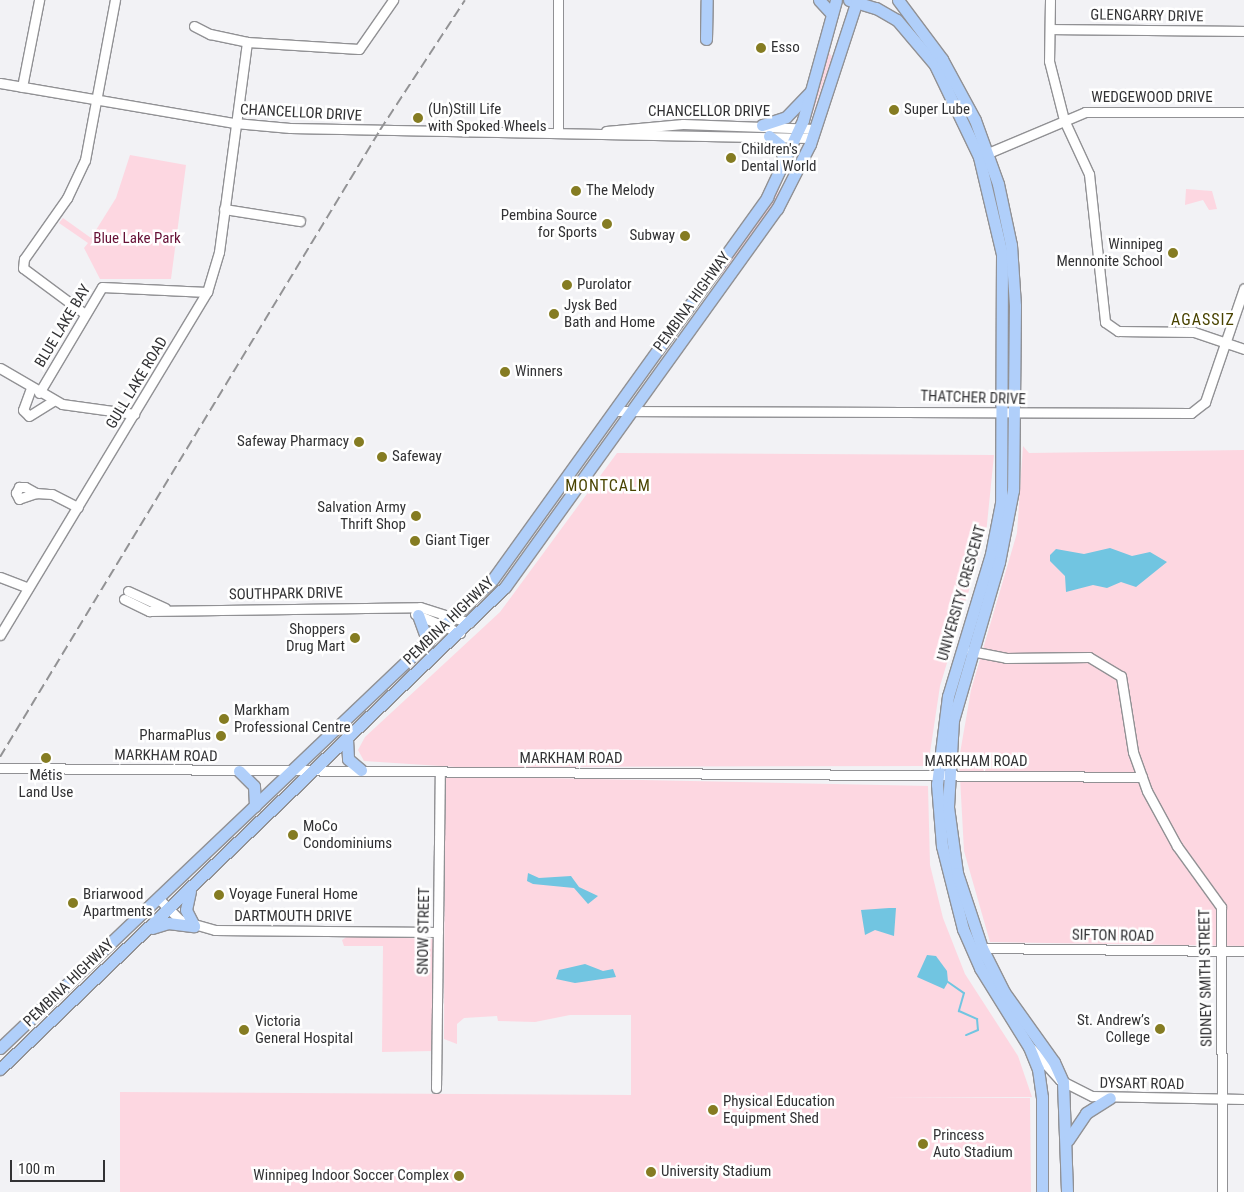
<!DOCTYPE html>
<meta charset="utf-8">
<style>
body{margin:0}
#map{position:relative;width:1244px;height:1192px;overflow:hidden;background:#f2f2f5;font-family:"Roboto Condensed",sans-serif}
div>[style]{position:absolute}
.green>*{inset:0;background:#fdd7e1}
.water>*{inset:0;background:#71c5e1}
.stream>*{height:2px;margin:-1px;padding:0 1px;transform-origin:1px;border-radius:1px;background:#71c5e1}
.roads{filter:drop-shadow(1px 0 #919194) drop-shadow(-1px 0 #919194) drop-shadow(0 1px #919194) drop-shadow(0 -1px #919194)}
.minor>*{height:9px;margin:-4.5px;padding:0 4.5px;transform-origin:4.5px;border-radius:4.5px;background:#fff}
.major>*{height:11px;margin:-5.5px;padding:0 5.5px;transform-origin:5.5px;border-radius:5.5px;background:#b0cffa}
.rail>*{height:2px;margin-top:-1px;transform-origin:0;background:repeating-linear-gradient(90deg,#929294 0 10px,transparent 0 15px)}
.dots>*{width:14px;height:14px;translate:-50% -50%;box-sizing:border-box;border:2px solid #fff;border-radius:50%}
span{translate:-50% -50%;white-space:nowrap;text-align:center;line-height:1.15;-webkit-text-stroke:5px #fff;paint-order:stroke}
.street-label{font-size:15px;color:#323234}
.poi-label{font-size:15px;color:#323234}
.left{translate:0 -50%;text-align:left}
.right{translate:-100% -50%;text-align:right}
.park-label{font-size:15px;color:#661136}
.neighbourhood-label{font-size:16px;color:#494300;letter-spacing:1px}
.scale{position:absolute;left:10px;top:1160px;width:95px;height:22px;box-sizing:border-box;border:2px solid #323234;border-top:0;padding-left:6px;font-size:15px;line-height:18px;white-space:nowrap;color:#323234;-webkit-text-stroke:4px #fff;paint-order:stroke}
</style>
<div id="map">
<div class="green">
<i style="clip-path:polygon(828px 51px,832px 57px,809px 124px,809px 122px)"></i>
<i style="clip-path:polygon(130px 155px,186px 165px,171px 279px,100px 279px,84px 248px,88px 243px,59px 223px,63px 218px,91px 238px,116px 198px)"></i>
<i style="clip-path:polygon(781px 183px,775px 202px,720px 277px,727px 264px)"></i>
<i style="clip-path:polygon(1186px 189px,1212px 191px,1217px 209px,1209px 210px,1203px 200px,1185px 205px)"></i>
<i style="clip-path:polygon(1023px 446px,1029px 453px,1244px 450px,1244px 946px,990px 942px,964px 851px,959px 759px,971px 690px,1017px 533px)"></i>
<i style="clip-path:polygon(617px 453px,994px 455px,986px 534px,940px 686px,928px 766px,456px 767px,364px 761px,358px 750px,365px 737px,500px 612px)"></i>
<i style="clip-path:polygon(445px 776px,928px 786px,930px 865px,943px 918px,965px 974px,1018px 1056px,1032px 1097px,883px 1097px,1030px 1098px,1031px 1192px,120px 1192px,120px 1092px,631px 1095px,631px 1015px,570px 1015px,535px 1022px,498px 1021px,497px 1016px,464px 1018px,457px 1024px,457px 1044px,444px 1039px)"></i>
<i style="clip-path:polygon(348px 936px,434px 939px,433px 1051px,382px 1052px,383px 946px,344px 946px,342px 940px)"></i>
</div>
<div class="water">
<i style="clip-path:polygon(1110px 548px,1132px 556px,1150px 552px,1167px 562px,1136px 587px,1121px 582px,1107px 588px,1093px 585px,1066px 592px,1065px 576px,1050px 561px,1050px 555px,1056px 549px,1084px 554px)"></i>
<i style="clip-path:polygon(528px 873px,539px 878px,571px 876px,579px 887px,598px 896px,588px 904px,574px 888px,533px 884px,527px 881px)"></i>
<i style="clip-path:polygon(889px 908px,896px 908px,894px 936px,875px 930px,865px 935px,861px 910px)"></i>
<i style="clip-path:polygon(927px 955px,936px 956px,947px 971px,948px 982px,944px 989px,917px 977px)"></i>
<i style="clip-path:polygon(585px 964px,603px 971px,613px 969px,616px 977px,575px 983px,556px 979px,559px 970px)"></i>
</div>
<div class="stream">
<i style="left:948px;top:982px;width:19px;rotate:35deg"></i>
<i style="left:964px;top:993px;width:19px;rotate:106deg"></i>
<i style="left:959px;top:1011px;width:20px;rotate:24deg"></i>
<i style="left:977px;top:1019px;width:11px;rotate:85deg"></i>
<i style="left:978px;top:1030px;width:13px;rotate:157deg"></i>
</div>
<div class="roads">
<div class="minor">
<i style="left:1050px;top:0;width:61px;rotate:90.9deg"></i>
<i style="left:1049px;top:61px;width:61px;rotate:75.7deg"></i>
<i style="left:1064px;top:120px;width:60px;rotate:65.2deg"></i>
<i style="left:1089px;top:174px;width:149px;rotate:83.8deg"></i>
<i style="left:1105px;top:322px;width:16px;rotate:35deg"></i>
<i style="left:1118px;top:331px;width:76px;rotate:0.8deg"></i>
<i style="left:1194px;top:332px;width:53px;rotate:18.8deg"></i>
<i style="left:194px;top:26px;width:18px;rotate:27deg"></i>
<i style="left:210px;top:34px;width:38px;rotate:12deg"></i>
<i style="left:1050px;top:29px;width:194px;rotate:0.6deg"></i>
<i style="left:0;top:83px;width:238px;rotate:9.7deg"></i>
<i style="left:235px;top:123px;width:55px;rotate:5.2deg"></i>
<i style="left:290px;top:128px;width:522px;rotate:1.1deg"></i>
<i style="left:22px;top:87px;width:89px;rotate:-78.9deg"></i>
<i style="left:606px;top:131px;width:77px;rotate:-5.2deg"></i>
<i style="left:683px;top:124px;width:132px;rotate:2.2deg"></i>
<i style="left:558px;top:132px;width:132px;rotate:-90deg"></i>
<i style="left:981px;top:156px;width:113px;rotate:-22.9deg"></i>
<i style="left:1085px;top:112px;width:159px"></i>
<i style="left:224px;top:209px;width:77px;rotate:9deg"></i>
<i style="left:85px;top:314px;width:77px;rotate:-143.4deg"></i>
<i style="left:23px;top:268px;width:9px;rotate:-84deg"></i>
<i style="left:24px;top:259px;width:75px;rotate:-54.8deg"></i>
<i style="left:67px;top:198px;width:42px;rotate:-64.7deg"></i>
<i style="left:85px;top:160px;width:163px;rotate:-79.4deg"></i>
<i style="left:0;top:368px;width:72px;rotate:30.1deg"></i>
<i style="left:62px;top:404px;width:73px;rotate:7.9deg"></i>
<i style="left:31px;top:388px;width:23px;rotate:110deg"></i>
<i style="left:23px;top:410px;width:8px;rotate:45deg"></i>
<i style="left:29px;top:416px;width:28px;rotate:-32deg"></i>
<i style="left:39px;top:393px;width:123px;rotate:-59.3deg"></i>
<i style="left:102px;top:287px;width:105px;rotate:2.7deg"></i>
<i style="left:614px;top:411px;width:577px;rotate:0.2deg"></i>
<i style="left:1191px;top:413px;width:18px;rotate:-38deg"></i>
<i style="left:1205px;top:402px;width:120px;rotate:-71.1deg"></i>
<i style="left:19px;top:487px;width:6px"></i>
<i style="left:25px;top:487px;width:13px;rotate:29deg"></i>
<i style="left:36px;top:493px;width:18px;rotate:161deg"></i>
<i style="left:19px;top:499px;width:7px;rotate:-117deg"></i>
<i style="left:16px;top:493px;width:7px;rotate:-63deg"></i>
<i style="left:36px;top:493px;width:16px;rotate:4deg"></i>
<i style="left:52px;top:494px;width:29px;rotate:27deg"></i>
<i style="left:0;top:577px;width:30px;rotate:21deg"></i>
<i style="left:128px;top:591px;width:41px;rotate:24.7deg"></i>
<i style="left:124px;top:599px;width:28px;rotate:26deg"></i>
<i style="left:149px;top:611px;width:271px;rotate:-0.8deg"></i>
<i style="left:420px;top:607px;width:52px;rotate:17.7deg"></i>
<i style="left:415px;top:614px;width:49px;rotate:22.9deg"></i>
<i style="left:0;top:635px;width:401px;rotate:-58.9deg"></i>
<i style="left:207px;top:292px;width:42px;rotate:-73.3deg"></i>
<i style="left:219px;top:252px;width:212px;rotate:-82.4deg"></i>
<i style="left:247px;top:42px;width:112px;rotate:3.6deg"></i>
<i style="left:359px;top:49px;width:60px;rotate:-55.2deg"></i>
<i style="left:971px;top:651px;width:36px;rotate:11deg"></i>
<i style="left:1006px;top:658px;width:83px;rotate:-0.7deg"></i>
<i style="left:1089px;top:657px;width:37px;rotate:31deg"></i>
<i style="left:1121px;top:676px;width:77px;rotate:81deg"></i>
<i style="left:1133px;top:752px;width:41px;rotate:70.3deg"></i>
<i style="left:1147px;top:791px;width:63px;rotate:61.4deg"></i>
<i style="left:1177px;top:846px;width:75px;rotate:54.2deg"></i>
<i style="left:1221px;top:907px;width:285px;rotate:89.8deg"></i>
<i style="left:0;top:768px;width:1142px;rotate:0.45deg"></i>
<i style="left:158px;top:898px;width:31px;rotate:45deg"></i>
<i style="left:180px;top:920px;width:36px;rotate:16deg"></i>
<i style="left:215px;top:930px;width:223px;rotate:0.5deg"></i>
<i style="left:982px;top:948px;width:262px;rotate:0.7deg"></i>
<i style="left:1031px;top:1048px;width:43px;rotate:47.8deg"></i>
<i style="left:1060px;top:1080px;width:36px;rotate:27deg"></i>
<i style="left:1092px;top:1096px;width:152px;rotate:1.1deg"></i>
<i style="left:436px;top:1088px;width:315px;rotate:-89.3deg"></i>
</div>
<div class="major">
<i style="left:819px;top:0;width:19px;rotate:47deg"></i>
<i style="left:849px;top:0;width:28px;rotate:17deg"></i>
<i style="left:876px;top:8px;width:24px;rotate:30deg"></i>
<i style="left:897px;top:20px;width:59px;rotate:49.8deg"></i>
<i style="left:935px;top:65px;width:102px;rotate:64.4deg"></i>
<i style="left:979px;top:157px;width:100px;rotate:76.7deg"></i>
<i style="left:1002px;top:254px;width:249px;rotate:90.2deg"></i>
<i style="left:1001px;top:503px;width:52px;rotate:101.1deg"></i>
<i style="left:991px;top:554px;width:148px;rotate:106.8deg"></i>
<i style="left:948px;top:696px;width:89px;rotate:97.1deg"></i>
<i style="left:937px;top:784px;width:62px;rotate:85.4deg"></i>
<i style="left:942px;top:846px;width:86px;rotate:75.8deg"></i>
<i style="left:963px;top:929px;width:43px;rotate:66.4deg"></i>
<i style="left:980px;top:968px;width:93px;rotate:58.2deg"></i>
<i style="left:1029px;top:1047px;width:24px;rotate:68deg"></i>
<i style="left:1038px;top:1069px;width:28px;rotate:82deg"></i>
<i style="left:1042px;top:1097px;width:95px;rotate:90deg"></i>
<i style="left:898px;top:0;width:74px;rotate:53.3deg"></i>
<i style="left:942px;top:59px;width:69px;rotate:61.6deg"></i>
<i style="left:975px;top:120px;width:68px;rotate:70.2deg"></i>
<i style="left:998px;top:184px;width:62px;rotate:78deg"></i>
<i style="left:1011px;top:245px;width:61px;rotate:86.2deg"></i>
<i style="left:1015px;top:306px;width:184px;rotate:90.6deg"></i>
<i style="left:1013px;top:490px;width:73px;rotate:101deg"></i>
<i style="left:999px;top:562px;width:165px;rotate:106.2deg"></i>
<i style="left:953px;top:720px;width:87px;rotate:93.3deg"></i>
<i style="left:948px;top:807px;width:67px;rotate:82.2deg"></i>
<i style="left:957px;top:873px;width:79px;rotate:71.6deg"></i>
<i style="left:982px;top:948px;width:49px;rotate:63.4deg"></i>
<i style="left:1004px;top:992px;width:86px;rotate:54.5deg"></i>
<i style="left:1054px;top:1062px;width:22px;rotate:66deg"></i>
<i style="left:1063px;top:1082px;width:110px;rotate:87.9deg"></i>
<i style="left:706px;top:39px;width:39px;rotate:-89deg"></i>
<i style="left:762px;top:125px;width:25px;rotate:-18deg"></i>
<i style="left:786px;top:117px;width:35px;rotate:-46deg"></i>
<i style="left:769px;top:136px;width:14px;rotate:39deg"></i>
<i style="left:780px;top:145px;width:21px;rotate:76deg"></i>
<i style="left:418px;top:615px;width:29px;rotate:70deg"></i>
<i style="left:347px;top:739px;width:20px;rotate:87deg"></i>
<i style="left:348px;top:759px;width:17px;rotate:40deg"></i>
<i style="left:239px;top:771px;width:21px;rotate:45deg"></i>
<i style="left:254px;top:786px;width:20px;rotate:87deg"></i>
<i style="left:190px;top:891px;width:19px;rotate:102deg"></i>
<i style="left:186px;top:910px;width:18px;rotate:63deg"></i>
<i style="left:152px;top:928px;width:17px;rotate:-17deg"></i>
<i style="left:168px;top:923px;width:26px;rotate:7deg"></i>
<i style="left:0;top:1048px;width:680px;rotate:-43.57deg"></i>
<i style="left:493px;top:579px;width:470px;rotate:-54.3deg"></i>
<i style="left:767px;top:197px;width:85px;rotate:-64.9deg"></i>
<i style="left:803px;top:120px;width:124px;rotate:-74.6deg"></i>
<i style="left:0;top:1069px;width:698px;rotate:-43.67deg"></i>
<i style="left:505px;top:587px;width:466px;rotate:-54.3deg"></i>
<i style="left:777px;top:209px;width:73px;rotate:-63.1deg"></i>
<i style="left:810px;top:144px;width:151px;rotate:-71.9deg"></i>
<i style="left:1068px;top:1140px;width:32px;rotate:-56deg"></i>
<i style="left:1086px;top:1113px;width:28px;rotate:-32deg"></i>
</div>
</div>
<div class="rail">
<i style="left:0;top:757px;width:733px;rotate:-58.78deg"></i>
<i style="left:380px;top:130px;width:155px;rotate:-56.8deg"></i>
</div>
<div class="dots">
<i style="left:761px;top:48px;background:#857c22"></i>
<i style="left:894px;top:110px;background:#857c22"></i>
<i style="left:418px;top:118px;background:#857c22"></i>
<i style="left:731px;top:158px;background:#857c22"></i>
<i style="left:576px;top:191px;background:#857c22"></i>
<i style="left:607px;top:224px;background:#857c22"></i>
<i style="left:685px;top:236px;background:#857c22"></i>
<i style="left:1173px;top:253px;background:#857c22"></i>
<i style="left:567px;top:285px;background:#857c22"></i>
<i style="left:554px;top:314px;background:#857c22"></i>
<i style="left:505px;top:372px;background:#857c22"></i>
<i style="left:359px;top:442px;background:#857c22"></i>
<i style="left:382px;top:457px;background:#857c22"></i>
<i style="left:416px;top:516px;background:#857c22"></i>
<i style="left:415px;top:541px;background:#857c22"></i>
<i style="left:355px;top:638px;background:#857c22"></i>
<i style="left:224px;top:719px;background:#857c22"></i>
<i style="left:221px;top:736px;background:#857c22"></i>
<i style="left:46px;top:758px;background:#857c22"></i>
<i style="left:293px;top:835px;background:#857c22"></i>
<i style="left:219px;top:895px;background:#857c22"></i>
<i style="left:73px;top:903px;background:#857c22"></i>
<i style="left:1160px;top:1029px;background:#857c22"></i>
<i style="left:244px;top:1030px;background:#857c22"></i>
<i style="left:713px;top:1110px;background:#857c22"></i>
<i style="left:923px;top:1144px;background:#857c22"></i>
<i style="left:651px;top:1172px;background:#857c22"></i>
<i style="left:459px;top:1176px;background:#857c22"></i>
</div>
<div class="street-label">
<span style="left:1147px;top:16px;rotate:1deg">GLENGARRY DRIVE</span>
<span style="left:1152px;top:98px">WEDGEWOOD DRIVE</span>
<span style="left:709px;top:112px">CHANCELLOR DRIVE</span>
<span style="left:301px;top:113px;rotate:3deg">CHANCELLOR DRIVE</span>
<span style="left:692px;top:302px;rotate:-54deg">PEMBINA HIGHWAY</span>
<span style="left:63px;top:326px;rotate:-59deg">BLUE LAKE BAY</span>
<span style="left:137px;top:383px;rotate:-59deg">GULL LAKE ROAD</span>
<span style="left:973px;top:398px;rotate:2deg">THATCHER DRIVE</span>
<span style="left:962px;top:593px;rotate:-74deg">UNIVERSITY CRESCENT</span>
<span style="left:286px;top:594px;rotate:-1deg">SOUTHPARK DRIVE</span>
<span style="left:449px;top:621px;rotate:-44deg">PEMBINA HIGHWAY</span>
<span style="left:166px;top:756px;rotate:1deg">MARKHAM ROAD</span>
<span style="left:571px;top:759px">MARKHAM ROAD</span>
<span style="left:976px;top:762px">MARKHAM ROAD</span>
<span style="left:293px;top:917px">DARTMOUTH DRIVE</span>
<span style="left:424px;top:931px;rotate:-89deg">SNOW STREET</span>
<span style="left:1113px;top:936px;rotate:1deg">SIFTON ROAD</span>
<span style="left:1206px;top:978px;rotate:-91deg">SIDNEY SMITH STREET</span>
<span style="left:69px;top:983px;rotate:-44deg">PEMBINA HIGHWAY</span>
<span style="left:1142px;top:1084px;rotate:1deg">DYSART ROAD</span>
</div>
<div class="poi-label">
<span class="left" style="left:771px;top:48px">Esso</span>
<span class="left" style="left:428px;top:118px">(Un)Still Life<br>with Spoked Wheels</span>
<span class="left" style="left:904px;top:110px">Super Lube</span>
<span class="left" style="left:741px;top:158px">Children's<br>Dental World</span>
<span class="left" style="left:586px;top:191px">The Melody</span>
<span class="right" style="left:597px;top:224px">Pembina Source<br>for Sports</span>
<span class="right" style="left:675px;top:236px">Subway</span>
<span class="right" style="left:1163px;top:253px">Winnipeg<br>Mennonite School</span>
<span class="left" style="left:577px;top:285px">Purolator</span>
<span class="left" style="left:564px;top:314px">Jysk Bed<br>Bath and Home</span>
<span class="left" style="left:515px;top:372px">Winners</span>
<span class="right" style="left:349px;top:442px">Safeway Pharmacy</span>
<span class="left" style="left:392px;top:457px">Safeway</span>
<span class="right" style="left:406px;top:516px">Salvation Army<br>Thrift Shop</span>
<span class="left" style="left:425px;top:541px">Giant Tiger</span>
<span class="right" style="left:345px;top:638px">Shoppers<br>Drug Mart</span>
<span class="left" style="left:234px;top:719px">Markham<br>Professional Centre</span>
<span class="right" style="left:211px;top:736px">PharmaPlus</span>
<span style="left:46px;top:784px">Métis<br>Land Use</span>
<span class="left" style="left:303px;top:835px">MoCo<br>Condominiums</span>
<span class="left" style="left:83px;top:903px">Briarwood<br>Apartments</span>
<span class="left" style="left:229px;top:895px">Voyage Funeral Home</span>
<span class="right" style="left:1150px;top:1029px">St. Andrew’s<br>College</span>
<span class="left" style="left:255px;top:1030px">Victoria<br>General Hospital</span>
<span class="left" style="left:723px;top:1110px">Physical Education<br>Equipment Shed</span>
<span class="left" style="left:933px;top:1144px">Princess<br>Auto Stadium</span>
<span class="left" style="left:661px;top:1172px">University Stadium</span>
<span class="right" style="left:449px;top:1176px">Winnipeg Indoor Soccer Complex</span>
</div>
<div class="park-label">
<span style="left:137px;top:239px">Blue Lake Park</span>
</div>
<div class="neighbourhood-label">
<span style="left:1203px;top:320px">AGASSIZ</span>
<span style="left:608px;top:486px">MONTCALM</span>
</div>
<div class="scale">100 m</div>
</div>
